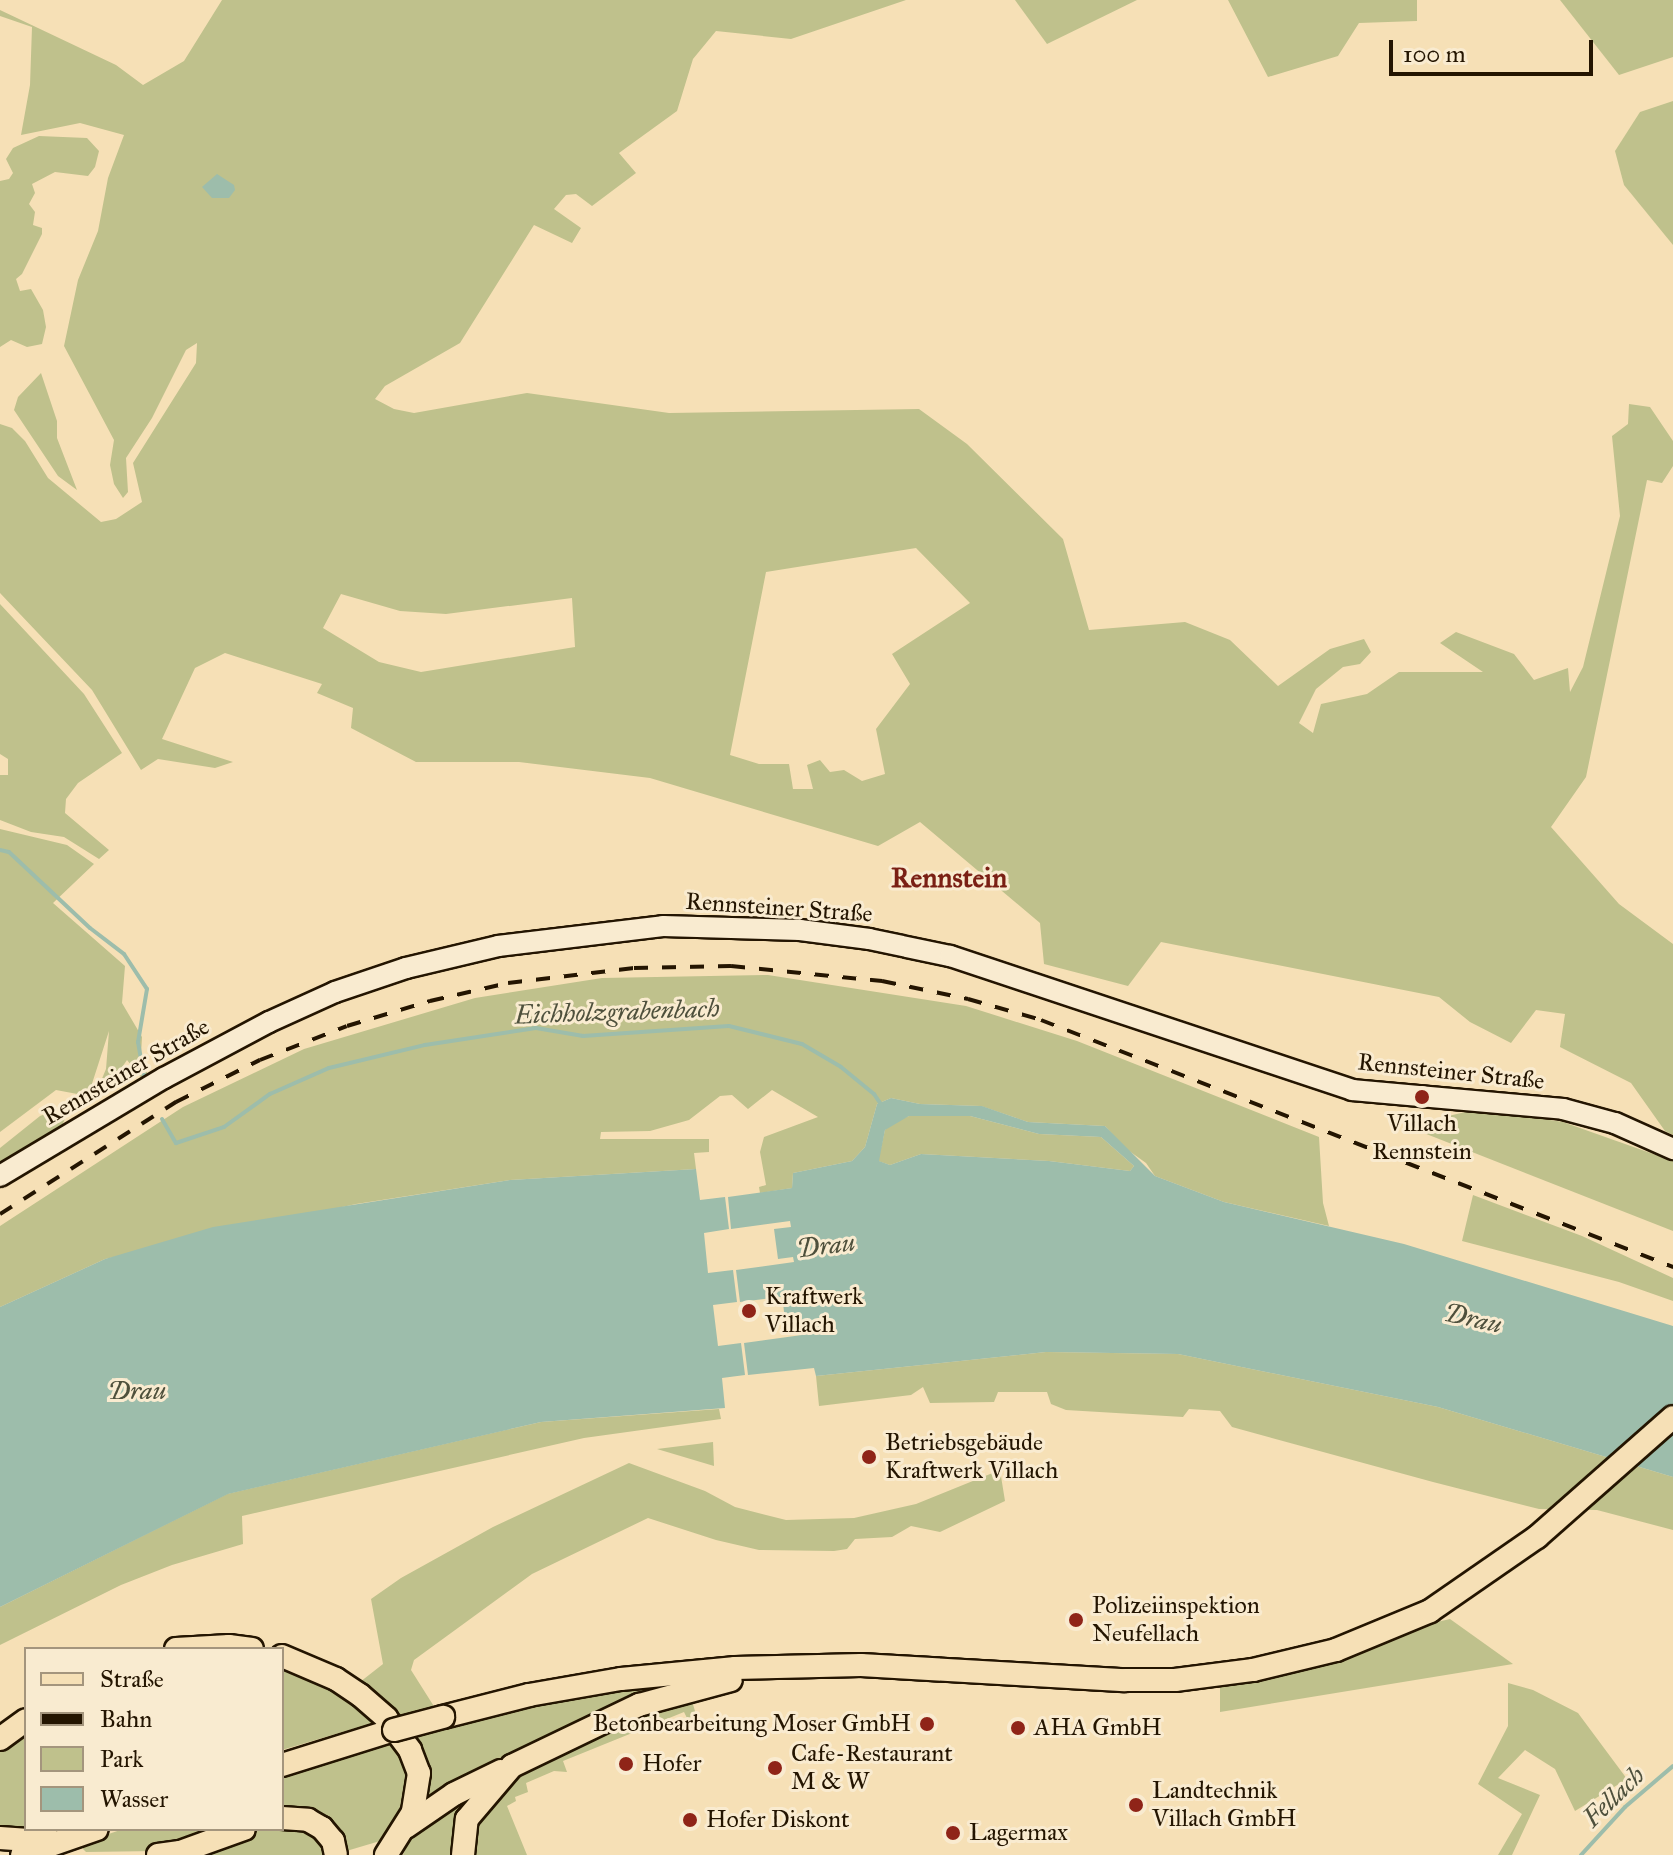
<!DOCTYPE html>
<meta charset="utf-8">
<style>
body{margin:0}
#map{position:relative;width:1673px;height:1855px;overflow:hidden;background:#f6e0b6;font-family:"IM FELL Great Primer",serif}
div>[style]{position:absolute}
.green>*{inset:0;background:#bfc18c}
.water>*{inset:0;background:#9dbdab}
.stream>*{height:4px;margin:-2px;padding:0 2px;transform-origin:2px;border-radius:2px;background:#9dbdab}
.roads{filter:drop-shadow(2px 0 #241501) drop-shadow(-2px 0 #241501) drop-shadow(0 2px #241501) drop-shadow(0 -2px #241501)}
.secondary>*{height:20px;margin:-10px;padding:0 10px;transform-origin:10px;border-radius:10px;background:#f9ebd0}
.primary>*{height:22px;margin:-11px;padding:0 11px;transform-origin:11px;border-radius:11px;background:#f6e0b6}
.rail>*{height:4px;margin-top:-2px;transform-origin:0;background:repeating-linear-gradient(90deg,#241501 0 14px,transparent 0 28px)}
.bridges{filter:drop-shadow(2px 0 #241501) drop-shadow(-2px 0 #241501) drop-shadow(0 2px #241501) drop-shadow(0 -2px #241501)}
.primary-bridge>*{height:22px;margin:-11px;padding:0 11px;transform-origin:11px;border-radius:11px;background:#f6e0b6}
.dots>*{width:22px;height:22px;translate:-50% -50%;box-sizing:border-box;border:4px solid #f9ebd0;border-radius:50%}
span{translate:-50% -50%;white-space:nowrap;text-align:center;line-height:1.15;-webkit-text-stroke:6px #f9ebd0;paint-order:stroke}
.street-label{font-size:24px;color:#241501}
.poi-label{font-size:24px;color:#241501}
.left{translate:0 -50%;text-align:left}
.right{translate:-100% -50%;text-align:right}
.water-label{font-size:26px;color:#4e503c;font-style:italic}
.quarter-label{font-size:28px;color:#7a1f14;font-weight:700}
.legend{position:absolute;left:24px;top:1647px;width:260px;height:184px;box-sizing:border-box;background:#f9ebd0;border:2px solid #a4957d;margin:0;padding:10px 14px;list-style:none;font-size:24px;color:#241501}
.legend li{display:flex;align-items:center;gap:16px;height:40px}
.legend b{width:40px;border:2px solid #a4957d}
.scale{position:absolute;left:1389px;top:40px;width:204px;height:36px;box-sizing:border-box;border:4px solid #241501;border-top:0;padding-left:10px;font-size:24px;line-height:28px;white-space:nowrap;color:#241501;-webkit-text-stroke:6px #f9ebd0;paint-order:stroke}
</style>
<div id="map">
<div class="green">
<i style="clip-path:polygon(evenodd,222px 0,906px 0,791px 39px,716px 31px,693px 59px,677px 111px,619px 153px,636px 173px,592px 206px,576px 194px,566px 195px,554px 209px,581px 228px,572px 243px,534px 225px,460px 343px,385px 386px,375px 399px,394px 409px,414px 413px,527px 393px,669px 413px,919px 409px,967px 444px,1063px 539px,1089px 630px,1185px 622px,1230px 640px,1278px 686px,1330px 649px,1364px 639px,1371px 652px,1360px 664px,1343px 667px,1316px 689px,1299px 723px,1313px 733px,1321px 704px,1367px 694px,1399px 672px,1483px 672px,1440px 643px,1456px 632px,1514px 654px,1534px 680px,1568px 668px,1570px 692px,1583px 667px,1620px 516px,1612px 436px,1628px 424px,1629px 404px,1650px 407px,1673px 441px,1673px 466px,1662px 483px,1647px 480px,1586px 777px,1551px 827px,1619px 904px,1673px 944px,1673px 1135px,1665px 1131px,1631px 1083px,1560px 1047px,1565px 1014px,1536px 1010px,1511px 1043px,1470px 1022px,1439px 997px,1161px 942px,1128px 986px,1044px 964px,1040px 923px,920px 822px,878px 846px,650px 778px,519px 762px,416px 762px,351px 728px,353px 708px,317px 693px,322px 684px,225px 653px,195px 668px,162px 739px,233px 762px,215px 768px,158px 759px,141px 770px,92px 690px,0 593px,0 424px,12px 428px,25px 441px,48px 478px,101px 522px,116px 519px,142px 502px,133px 463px,196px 363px,197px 343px,186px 350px,152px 418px,126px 458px,128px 492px,123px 498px,114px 484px,110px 465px,114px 440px,64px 346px,78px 280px,98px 231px,108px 178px,124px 135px,80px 123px,21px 135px,30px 85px,32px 27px,0 16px,0 10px,116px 65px,143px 85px,184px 61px,222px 0,916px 548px,970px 603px,892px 654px,910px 684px,876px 729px,885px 774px,862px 781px,844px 770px,830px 772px,820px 760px,807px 765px,813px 789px,793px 789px,789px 764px,759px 764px,730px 755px,766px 572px,916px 548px,222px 0,341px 594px,400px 611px,446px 614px,572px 598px,575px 647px,421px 672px,379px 662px,323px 628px,341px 594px)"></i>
<i style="clip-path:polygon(1015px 0,1137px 0,1047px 44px)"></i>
<i style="clip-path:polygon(1228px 0,1417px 0,1417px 21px,1359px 23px,1338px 56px,1268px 77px)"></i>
<i style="clip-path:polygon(1560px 0,1673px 0,1673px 57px,1619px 75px)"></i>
<i style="clip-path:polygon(1673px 101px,1673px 245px,1624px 185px,1615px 151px,1640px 112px)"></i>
<i style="clip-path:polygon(39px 136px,87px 138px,99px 151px,95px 167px,88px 176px,55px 172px,32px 184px,35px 193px,29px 204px,35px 212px,33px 225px,42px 228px,42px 234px,22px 274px,16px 279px,20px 291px,31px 289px,43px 310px,46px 327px,42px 344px,27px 347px,11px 340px,0 347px,0 181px,9px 179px,13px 173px,6px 159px,13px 148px)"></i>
<i style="clip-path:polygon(41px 373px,57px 421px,57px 438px,77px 490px,58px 476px,14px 410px,18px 397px)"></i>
<i style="clip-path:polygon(0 604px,84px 694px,122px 753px,78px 783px,66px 799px,65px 813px,109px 850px,99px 859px,64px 837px,31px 832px,0 820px,0 775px,8px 775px,8px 759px,0 754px)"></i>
<i style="clip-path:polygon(0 829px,67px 845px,94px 864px,53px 903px,125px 966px,122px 1003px,142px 1037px,141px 1055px,148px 1075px,142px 1079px,127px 1060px,112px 1082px,96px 1093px,106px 1069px,109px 1031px,88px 1096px,56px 1090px,0 1132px)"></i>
<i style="clip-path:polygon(768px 975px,966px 1006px,1077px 1041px,1319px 1137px,1323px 1203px,1329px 1226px,1224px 1202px,1155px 1176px,1146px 1163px,1125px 1148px,1105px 1126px,1028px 1122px,981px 1106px,920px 1104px,891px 1098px,877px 1104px,865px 1147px,852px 1161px,793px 1173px,792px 1188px,760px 1193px,759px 1187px,766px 1185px,760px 1152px,764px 1137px,818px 1117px,772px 1090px,748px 1109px,732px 1095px,720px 1096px,689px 1120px,650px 1131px,601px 1132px,600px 1139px,709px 1139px,709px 1152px,694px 1153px,696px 1169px,510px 1180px,356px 1204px,105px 1259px,0 1307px,0 1226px,183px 1107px,304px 1049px,475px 998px,602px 978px)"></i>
<i style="clip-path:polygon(1478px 1109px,1563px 1122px,1673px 1161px,1673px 1231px,1406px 1126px)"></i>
<i style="clip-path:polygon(53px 1111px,66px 1116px,62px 1126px,0 1166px,0 1148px,40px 1116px)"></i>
<i style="clip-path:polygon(951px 1115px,970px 1116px,1039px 1134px,1101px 1137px,1134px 1166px,1130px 1171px,1049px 1161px,921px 1154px,890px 1165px,878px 1161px,885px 1130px,891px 1123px,909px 1116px)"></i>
<i style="clip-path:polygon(1473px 1195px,1582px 1236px,1673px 1278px,1673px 1301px,1619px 1282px,1462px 1241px)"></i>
<i style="clip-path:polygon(1046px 1352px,1178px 1354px,1438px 1407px,1673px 1477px,1673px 1530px,1597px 1510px,1539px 1509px,1433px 1482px,1232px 1427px,1220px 1411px,1189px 1409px,1183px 1417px,1066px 1410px,1051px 1404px,1047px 1392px,998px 1392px,994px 1402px,930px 1403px,923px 1387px,911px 1395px,819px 1406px,816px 1376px)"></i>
<i style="clip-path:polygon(719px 1409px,721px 1419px,584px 1438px,242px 1516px,243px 1544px,172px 1565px,121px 1585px,0 1645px,0 1607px,227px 1494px,541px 1422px)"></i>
<i style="clip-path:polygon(713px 1442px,714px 1466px,657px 1449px)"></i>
<i style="clip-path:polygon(629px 1463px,705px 1491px,735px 1507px,786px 1520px,854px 1518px,916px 1504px,1000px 1470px,1005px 1501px,940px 1532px,911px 1526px,892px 1537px,855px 1539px,847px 1549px,834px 1551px,759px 1550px,716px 1540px,648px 1518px,532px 1574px,414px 1660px,411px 1670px,435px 1708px,396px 1717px,360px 1682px,383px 1664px,371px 1599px,401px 1578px,493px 1527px)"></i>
<i style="clip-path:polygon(1450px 1619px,1513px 1664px,1220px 1712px,1220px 1672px)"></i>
<i style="clip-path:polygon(282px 1665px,338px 1691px,376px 1722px,282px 1750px)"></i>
<i style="clip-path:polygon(679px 1680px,679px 1686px,422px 1809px,412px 1736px,493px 1712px)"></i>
<i style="clip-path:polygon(1508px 1683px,1533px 1690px,1578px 1713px,1627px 1779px,1575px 1811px,1555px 1769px,1525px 1750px,1498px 1778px,1540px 1795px,1512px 1855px,1498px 1855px,1522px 1814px,1478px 1784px,1508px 1726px)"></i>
<i style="clip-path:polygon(690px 1694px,697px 1718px,689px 1722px,684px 1712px,563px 1761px,567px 1772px,554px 1771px,526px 1783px,528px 1792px,515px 1797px,516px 1801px,507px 1806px,527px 1855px,468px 1855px,480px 1810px,529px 1765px)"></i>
<i style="clip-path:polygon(26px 1732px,26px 1829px,0 1831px,0 1752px)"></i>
<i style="clip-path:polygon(395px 1741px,409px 1771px,409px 1790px,398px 1824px,380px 1841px,343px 1852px,282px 1811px,282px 1773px)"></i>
<i style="clip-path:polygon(493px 1779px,457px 1855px,403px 1855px,408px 1843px,440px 1810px)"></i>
<i style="clip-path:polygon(282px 1821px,319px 1834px,326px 1855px,186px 1855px,255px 1829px,282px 1829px)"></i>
<i style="clip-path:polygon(123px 1829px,231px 1829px,157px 1851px,86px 1852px,83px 1849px,83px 1843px)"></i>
</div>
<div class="water">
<i style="clip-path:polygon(217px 174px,234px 185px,235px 190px,229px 198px,212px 198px,202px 187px)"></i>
<i style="clip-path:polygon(evenodd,891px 1098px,920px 1104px,982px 1106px,1028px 1122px,1105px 1126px,1155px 1176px,1224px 1202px,1404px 1244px,1673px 1326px,1673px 1477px,1438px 1407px,1178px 1354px,1046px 1352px,816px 1376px,814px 1368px,748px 1375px,744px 1343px,802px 1335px,801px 1330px,786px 1332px,783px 1302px,798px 1300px,797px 1295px,740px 1302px,736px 1270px,794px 1262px,793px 1257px,778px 1259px,774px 1229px,791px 1227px,790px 1221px,731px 1229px,728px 1197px,792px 1188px,793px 1173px,852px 1161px,865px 1147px,877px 1104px,891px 1098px,909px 1116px,970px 1116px,1039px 1134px,1101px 1137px,1134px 1166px,1130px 1171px,1049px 1161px,921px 1154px,890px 1165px,879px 1161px,885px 1130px,909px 1116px)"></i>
<i style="clip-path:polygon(696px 1169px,700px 1200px,725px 1197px,729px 1229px,704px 1233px,708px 1273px,733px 1270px,737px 1302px,713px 1305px,718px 1346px,741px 1343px,745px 1375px,722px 1378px,725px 1408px,541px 1422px,228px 1494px,0 1607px,0 1307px,105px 1259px,213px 1227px,510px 1180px)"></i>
</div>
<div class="stream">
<i style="left:0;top:850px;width:9px;rotate:13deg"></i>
<i style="left:9px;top:852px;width:111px;rotate:43.2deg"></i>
<i style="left:90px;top:928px;width:43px;rotate:37.4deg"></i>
<i style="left:124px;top:954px;width:42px;rotate:56.7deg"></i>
<i style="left:147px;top:989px;width:54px;rotate:99.6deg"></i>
<i style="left:138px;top:1042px;width:39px;rotate:80deg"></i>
<i style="left:162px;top:1119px;width:28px;rotate:60deg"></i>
<i style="left:176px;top:1143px;width:51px;rotate:-18.4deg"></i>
<i style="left:224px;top:1127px;width:57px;rotate:-35.7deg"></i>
<i style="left:270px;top:1094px;width:64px;rotate:-23.8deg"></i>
<i style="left:329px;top:1068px;width:99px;rotate:-13.5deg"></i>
<i style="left:425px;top:1045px;width:112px;rotate:-8.7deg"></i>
<i style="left:536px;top:1028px;width:48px;rotate:9.7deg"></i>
<i style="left:583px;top:1036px;width:146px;rotate:-3.9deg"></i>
<i style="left:729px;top:1026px;width:75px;rotate:13.9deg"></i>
<i style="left:802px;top:1044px;width:45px;rotate:30.5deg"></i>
<i style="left:841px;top:1067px;width:43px;rotate:39.3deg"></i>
<i style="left:874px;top:1094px;width:14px;rotate:56deg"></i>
<i style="left:1581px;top:1855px;width:65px;rotate:-47.5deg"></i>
<i style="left:1625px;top:1807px;width:63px;rotate:-40.5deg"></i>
</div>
<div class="roads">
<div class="secondary">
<i style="left:0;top:1176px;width:191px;rotate:-30.9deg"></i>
<i style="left:164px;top:1078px;width:119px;rotate:-28.1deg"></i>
<i style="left:269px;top:1022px;width:72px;rotate:-24.4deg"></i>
<i style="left:335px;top:992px;width:75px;rotate:-18.7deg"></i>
<i style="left:406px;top:968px;width:95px;rotate:-13.4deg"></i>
<i style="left:498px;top:946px;width:166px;rotate:-6.9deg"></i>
<i style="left:663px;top:926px;width:137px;rotate:1.7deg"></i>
<i style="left:800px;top:930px;width:70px;rotate:7.4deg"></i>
<i style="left:869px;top:939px;width:83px;rotate:11.9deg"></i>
<i style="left:950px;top:956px;width:424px;rotate:18.4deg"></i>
<i style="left:1352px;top:1090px;width:212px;rotate:5.1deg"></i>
<i style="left:1563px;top:1109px;width:54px;rotate:15.1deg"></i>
<i style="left:1615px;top:1123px;width:64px;rotate:24.1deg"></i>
</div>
<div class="primary">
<i style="left:176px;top:1649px;width:53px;rotate:-3.2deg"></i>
<i style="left:229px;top:1646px;width:23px;rotate:7deg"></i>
<i style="left:282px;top:1656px;width:59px;rotate:23.1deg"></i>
<i style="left:336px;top:1679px;width:29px;rotate:34deg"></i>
<i style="left:360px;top:1695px;width:35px;rotate:41deg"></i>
<i style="left:386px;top:1718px;width:40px;rotate:53deg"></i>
<i style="left:410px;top:1750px;width:25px;rotate:69deg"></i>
<i style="left:419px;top:1773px;width:39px;rotate:99deg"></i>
<i style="left:413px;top:1812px;width:51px;rotate:122.1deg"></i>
<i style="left:443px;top:1717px;width:89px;rotate:-14.3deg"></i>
<i style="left:529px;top:1695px;width:93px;rotate:-9.9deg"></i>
<i style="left:621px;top:1679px;width:115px;rotate:-5.5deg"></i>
<i style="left:735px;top:1668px;width:126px;rotate:-1.4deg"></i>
<i style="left:861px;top:1665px;width:264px;rotate:3.3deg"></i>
<i style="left:1125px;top:1680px;width:50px"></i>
<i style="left:1175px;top:1680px;width:79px;rotate:-7.3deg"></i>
<i style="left:1253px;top:1670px;width:85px;rotate:-13.5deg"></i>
<i style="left:1336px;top:1650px;width:102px;rotate:-22.5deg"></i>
<i style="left:1430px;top:1611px;width:130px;rotate:-34.7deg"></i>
<i style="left:1537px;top:1537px;width:181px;rotate:-41.4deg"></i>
<i style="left:0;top:1739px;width:32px;rotate:-36deg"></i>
<i style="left:282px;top:1765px;width:117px;rotate:-17.4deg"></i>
<i style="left:282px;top:1818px;width:26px;rotate:4deg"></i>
<i style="left:308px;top:1820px;width:16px;rotate:30deg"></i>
<i style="left:322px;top:1828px;width:17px;rotate:50deg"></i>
<i style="left:333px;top:1841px;width:14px;rotate:78deg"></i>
<i style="left:406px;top:1827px;width:58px;rotate:-34.5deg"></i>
<i style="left:454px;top:1794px;width:52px;rotate:-26.1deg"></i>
<i style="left:0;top:1838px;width:29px;rotate:4deg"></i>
<i style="left:29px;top:1840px;width:18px;rotate:-19deg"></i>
<i style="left:22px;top:1855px;width:79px;rotate:-19.1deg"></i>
<i style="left:158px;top:1855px;width:22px;rotate:-8deg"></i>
<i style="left:180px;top:1852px;width:68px;rotate:-19.8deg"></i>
<i style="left:463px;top:1855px;width:36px;rotate:-84deg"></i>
<i style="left:467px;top:1819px;width:70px;rotate:-49.7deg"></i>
<i style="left:512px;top:1766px;width:141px;rotate:-25.7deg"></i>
<i style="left:639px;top:1705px;width:95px;rotate:-15.2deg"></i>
</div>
</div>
<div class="rail">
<i style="left:0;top:1214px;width:209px;rotate:-32.5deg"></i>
<i style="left:176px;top:1102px;width:94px;rotate:-26.6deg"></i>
<i style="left:260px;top:1060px;width:93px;rotate:-21.3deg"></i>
<i style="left:347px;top:1026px;width:87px;rotate:-16.8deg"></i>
<i style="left:430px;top:1001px;width:80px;rotate:-13deg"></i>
<i style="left:508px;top:983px;width:127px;rotate:-6.8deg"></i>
<i style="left:634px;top:968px;width:97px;rotate:-1.2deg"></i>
<i style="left:731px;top:966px;width:152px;rotate:5.7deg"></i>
<i style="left:882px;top:981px;width:88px;rotate:11.8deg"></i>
<i style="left:968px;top:999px;width:76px;rotate:16deg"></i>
<i style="left:1041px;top:1020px;width:679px;rotate:21.35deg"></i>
</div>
<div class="bridges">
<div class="primary-bridge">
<i style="left:394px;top:1730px;width:51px;rotate:-14.9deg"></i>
</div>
</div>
<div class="dots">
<i style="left:1422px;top:1097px;background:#8f2418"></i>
<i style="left:749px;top:1311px;background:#8f2418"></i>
<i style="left:869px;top:1457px;background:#8f2418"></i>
<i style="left:1076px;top:1620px;background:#8f2418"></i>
<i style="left:927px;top:1724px;background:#8f2418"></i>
<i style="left:1018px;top:1728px;background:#8f2418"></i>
<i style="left:626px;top:1764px;background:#8f2418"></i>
<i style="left:775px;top:1768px;background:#8f2418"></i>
<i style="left:1136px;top:1805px;background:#8f2418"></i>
<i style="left:690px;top:1820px;background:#8f2418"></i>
<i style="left:953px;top:1833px;background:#8f2418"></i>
</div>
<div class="street-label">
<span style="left:779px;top:908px;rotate:4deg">Rennsteiner Straße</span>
<span style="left:126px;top:1072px;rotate:-30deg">Rennsteiner Straße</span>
<span style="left:1451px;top:1072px;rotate:6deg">Rennsteiner Straße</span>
</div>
<div class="poi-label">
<span style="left:1422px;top:1138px">Villach<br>Rennstein</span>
<span class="left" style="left:765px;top:1311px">Kraftwerk<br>Villach</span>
<span class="left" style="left:885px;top:1457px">Betriebsgebäude<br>Kraftwerk Villach</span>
<span class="left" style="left:1092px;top:1620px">Polizeiinspektion<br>Neufellach</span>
<span class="right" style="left:911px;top:1724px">Betonbearbeitung Moser GmbH</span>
<span class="left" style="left:1034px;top:1728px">AHA GmbH</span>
<span class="left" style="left:791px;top:1768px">Cafe-Restaurant<br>M &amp; W</span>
<span class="left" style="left:642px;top:1764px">Hofer</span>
<span class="left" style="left:1152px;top:1805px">Landtechnik<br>Villach GmbH</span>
<span class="left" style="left:706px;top:1820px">Hofer Diskont</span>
<span class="left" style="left:969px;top:1833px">Lagermax</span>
</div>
<div class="water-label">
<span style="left:617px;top:1012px;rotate:-2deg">Eichholzgrabenbach</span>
<span style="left:826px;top:1246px;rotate:-7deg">Drau</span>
<span style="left:1473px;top:1319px;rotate:13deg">Drau</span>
<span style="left:137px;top:1391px">Drau</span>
<span style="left:1614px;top:1797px;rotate:-44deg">Fellach</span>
</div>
<div class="quarter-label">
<span style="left:949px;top:878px">Rennstein</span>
</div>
<ul class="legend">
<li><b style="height:10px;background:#f6e0b6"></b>Straße</li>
<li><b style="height:10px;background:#241501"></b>Bahn</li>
<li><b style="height:22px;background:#bfc18c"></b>Park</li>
<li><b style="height:22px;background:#9dbdab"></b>Wasser</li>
</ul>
<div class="scale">100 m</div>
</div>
